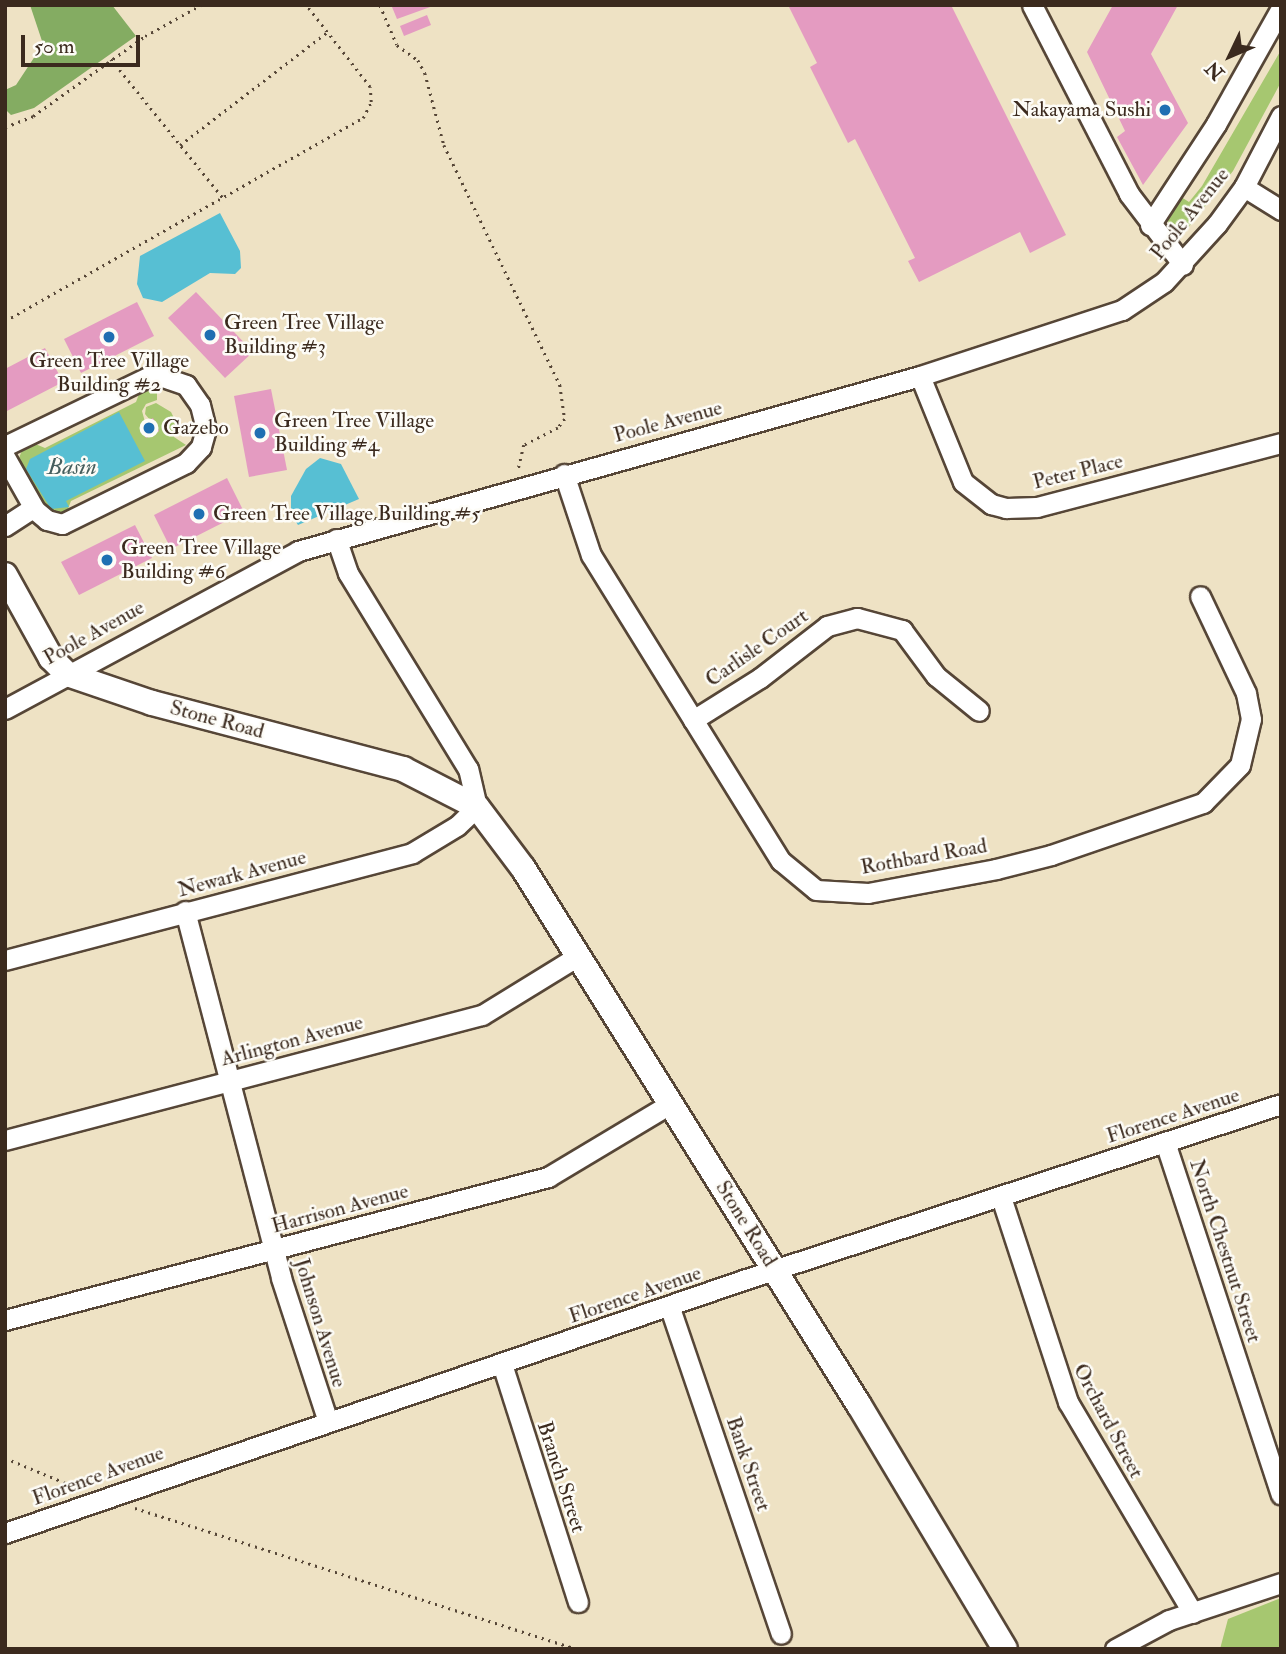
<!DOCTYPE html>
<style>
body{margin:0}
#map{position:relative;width:1286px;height:1654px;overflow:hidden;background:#eee2c4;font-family:"IM FELL Double Pica",serif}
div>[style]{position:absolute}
.green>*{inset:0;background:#a6c770}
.forest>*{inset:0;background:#84ac62}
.water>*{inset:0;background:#57bfd3}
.building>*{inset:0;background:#e49bc1}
.path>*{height:2.5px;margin-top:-1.25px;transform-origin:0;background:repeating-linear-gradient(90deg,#564637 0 2px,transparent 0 7px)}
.roads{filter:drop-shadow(2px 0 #564637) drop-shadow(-2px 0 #564637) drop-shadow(0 2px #564637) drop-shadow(0 -2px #564637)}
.minor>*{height:19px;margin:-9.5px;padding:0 9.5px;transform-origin:9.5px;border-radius:9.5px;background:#fff}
.major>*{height:24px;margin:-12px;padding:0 12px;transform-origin:12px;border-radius:12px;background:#fff}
.dots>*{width:19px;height:19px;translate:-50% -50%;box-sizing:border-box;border:4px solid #fdfcf7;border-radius:50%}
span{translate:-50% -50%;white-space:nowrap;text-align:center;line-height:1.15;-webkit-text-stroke:5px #fdfcf7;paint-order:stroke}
.poi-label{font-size:21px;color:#3b2a1e}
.right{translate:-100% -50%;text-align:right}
.left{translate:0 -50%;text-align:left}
.street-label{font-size:21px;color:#3b2a1e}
.water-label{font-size:23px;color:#455e5d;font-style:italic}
.frame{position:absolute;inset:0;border:7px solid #3b2a1e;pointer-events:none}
.north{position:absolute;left:1195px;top:21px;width:70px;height:70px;-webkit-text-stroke:5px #fdfcf7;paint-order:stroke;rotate:226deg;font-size:19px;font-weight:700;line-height:28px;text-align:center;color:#3b2a1e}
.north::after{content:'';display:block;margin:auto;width:24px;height:32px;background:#3b2a1e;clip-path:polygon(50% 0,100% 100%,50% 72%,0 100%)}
.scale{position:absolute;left:21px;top:35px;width:119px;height:32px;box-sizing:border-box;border:4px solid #3b2a1e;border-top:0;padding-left:9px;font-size:21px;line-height:24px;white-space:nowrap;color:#3b2a1e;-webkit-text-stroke:5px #fdfcf7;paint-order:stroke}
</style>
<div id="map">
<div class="green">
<i style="clip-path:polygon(1281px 50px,1281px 82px,1233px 171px,1184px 233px,1169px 229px,1167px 211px,1178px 195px,1189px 202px,1202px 186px)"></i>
<i style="clip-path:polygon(157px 388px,157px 400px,146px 404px,142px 411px,145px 422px,140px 425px,146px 437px,159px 431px,145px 414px,146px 407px,156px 403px,171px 412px,176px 422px,174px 437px,186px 445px,71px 501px,66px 514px,46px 508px,18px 461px,22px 450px,33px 443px,45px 448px,136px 402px,139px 394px)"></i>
<i style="clip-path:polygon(1281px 1598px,1281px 1649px,1220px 1649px,1228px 1619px)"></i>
</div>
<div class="forest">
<i style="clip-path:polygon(30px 5px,112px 5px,136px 36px,34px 108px,11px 115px,5px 109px,5px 90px,16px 85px,43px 44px)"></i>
</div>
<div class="water">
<i style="clip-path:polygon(220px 213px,240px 251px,241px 268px,235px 274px,210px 273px,162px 302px,143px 298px,137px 284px,140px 256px)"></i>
<i style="clip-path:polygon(119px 412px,145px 461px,66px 501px,69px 507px,51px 509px,26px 469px,30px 459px)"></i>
<i style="clip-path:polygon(320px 458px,341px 464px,359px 499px,298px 525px,291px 514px,291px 496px,306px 469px)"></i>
</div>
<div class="building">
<i style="clip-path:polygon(397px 5px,433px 5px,433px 6px,397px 19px,392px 7px)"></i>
<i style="clip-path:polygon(788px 5px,951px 5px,1066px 235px,1030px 253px,1020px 232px,919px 282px,908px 261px,915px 258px,855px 139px,848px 143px,810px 67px,817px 63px)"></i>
<i style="clip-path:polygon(1113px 5px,1178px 5px,1151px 54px,1188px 123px,1143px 185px,1117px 137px,1125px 131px,1087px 52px)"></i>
<i style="clip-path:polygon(427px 15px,431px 25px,404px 36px,400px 26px)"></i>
<i style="clip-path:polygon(196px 292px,253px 352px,225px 378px,168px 318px)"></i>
<i style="clip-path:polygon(137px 302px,154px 336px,81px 373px,64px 339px)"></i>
<i style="clip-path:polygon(45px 348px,63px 382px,5px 412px,5px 369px)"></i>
<i style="clip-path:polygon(271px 389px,287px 470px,249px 477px,234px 396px)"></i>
<i style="clip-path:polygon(153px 418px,159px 431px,146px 438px,140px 425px)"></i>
<i style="clip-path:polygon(227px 478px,244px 512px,171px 549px,154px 515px)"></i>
<i style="clip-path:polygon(135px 525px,152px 558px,79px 595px,61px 562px)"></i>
</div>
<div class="path">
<i style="left:380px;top:5px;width:43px;rotate:67deg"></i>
<i style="left:397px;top:45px;width:26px;rotate:36deg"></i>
<i style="left:418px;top:60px;width:15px;rotate:62deg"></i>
<i style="left:425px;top:73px;width:74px;rotate:75.2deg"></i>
<i style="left:444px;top:145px;width:267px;rotate:64.2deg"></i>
<i style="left:560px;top:385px;width:34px;rotate:82deg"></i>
<i style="left:565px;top:419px;width:11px;rotate:128deg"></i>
<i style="left:558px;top:428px;width:38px;rotate:153deg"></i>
<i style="left:524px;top:445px;width:26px;rotate:103deg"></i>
<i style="left:111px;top:59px;width:180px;rotate:51.1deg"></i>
<i style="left:5px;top:127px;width:30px;rotate:-21deg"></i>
<i style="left:33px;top:116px;width:138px;rotate:-35.5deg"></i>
<i style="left:145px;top:36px;width:64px;rotate:-29deg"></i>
<i style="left:180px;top:145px;width:185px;rotate:-37.5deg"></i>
<i style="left:5px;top:321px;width:412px;rotate:-29.6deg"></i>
<i style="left:363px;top:118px;width:18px;rotate:-63deg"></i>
<i style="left:371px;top:102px;width:15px;rotate:-94deg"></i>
<i style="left:370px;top:87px;width:104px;rotate:-128deg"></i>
<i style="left:5px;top:1458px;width:81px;rotate:22.5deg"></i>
<i style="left:135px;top:1508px;width:463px;rotate:17.7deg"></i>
</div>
<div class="roads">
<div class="minor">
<i style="left:1032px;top:5px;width:212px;rotate:62.8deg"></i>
<i style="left:1129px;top:194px;width:89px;rotate:52.7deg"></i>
<i style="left:1244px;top:187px;width:44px;rotate:31.9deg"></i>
<i style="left:1150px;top:225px;width:121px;rotate:-56.8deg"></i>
<i style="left:1216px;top:124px;width:133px;rotate:-60.7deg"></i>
<i style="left:920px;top:376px;width:114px;rotate:67.9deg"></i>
<i style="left:963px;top:482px;width:36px;rotate:38deg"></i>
<i style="left:991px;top:504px;width:16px;rotate:15deg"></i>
<i style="left:1006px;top:508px;width:31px;rotate:-2deg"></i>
<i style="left:1037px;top:507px;width:252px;rotate:-14.7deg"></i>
<i style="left:5px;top:446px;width:165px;rotate:-25.8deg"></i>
<i style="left:154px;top:374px;width:34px;rotate:19deg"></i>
<i style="left:186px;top:385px;width:24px;rotate:55deg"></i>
<i style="left:200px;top:405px;width:25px;rotate:76deg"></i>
<i style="left:206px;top:429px;width:19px;rotate:106deg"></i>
<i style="left:201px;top:447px;width:22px;rotate:133deg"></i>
<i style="left:186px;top:463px;width:138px;rotate:153.8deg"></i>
<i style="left:62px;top:524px;width:16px;rotate:-165deg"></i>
<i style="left:47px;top:520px;width:16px;rotate:-140deg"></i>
<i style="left:35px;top:510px;width:61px;rotate:-119.5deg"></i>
<i style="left:564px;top:474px;width:85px;rotate:71.6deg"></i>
<i style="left:591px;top:555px;width:360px;rotate:58.2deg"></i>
<i style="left:781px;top:861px;width:45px;rotate:39.6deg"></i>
<i style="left:816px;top:890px;width:52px;rotate:3.3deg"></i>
<i style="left:868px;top:893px;width:130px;rotate:-10.6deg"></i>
<i style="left:996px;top:869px;width:57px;rotate:-14.3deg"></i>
<i style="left:1051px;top:855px;width:161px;rotate:-18.9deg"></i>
<i style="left:1203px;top:803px;width:53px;rotate:-45.8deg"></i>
<i style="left:1240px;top:765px;width:47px;rotate:-76.6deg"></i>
<i style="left:1251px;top:719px;width:26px;rotate:-101deg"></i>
<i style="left:1246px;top:693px;width:107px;rotate:-115.4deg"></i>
<i style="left:5px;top:526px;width:33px;rotate:-33deg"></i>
<i style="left:5px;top:709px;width:333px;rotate:-28.3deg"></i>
<i style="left:298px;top:551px;width:646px;rotate:-15.71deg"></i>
<i style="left:920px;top:376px;width:213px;rotate:-18.1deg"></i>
<i style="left:1122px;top:310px;width:50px;rotate:-33.7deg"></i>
<i style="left:1164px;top:282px;width:79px;rotate:-47.6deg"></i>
<i style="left:1217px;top:224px;width:46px;rotate:-53.9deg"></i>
<i style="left:1244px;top:187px;width:80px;rotate:-62.5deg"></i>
<i style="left:693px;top:720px;width:79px;rotate:-32.1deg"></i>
<i style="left:760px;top:678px;width:85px;rotate:-37.8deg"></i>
<i style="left:827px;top:626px;width:31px;rotate:-15deg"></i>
<i style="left:857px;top:618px;width:47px;rotate:14.9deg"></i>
<i style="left:902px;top:630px;width:57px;rotate:53.5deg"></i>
<i style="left:936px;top:676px;width:55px;rotate:39.1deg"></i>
<i style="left:185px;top:911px;width:379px;rotate:75.3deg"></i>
<i style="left:281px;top:1278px;width:151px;rotate:71.9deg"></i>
<i style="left:5px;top:960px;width:421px;rotate:-14.7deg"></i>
<i style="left:412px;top:853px;width:52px;rotate:-31deg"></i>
<i style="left:457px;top:826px;width:28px;rotate:-44deg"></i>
<i style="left:477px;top:807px;width:39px;rotate:-103deg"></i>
<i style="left:468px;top:769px;width:230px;rotate:-121.5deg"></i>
<i style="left:348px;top:573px;width:36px;rotate:-109deg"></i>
<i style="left:5px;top:1140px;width:493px;rotate:-14.7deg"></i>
<i style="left:482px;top:1015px;width:113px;rotate:-31.6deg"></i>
<i style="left:1165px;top:1142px;width:371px;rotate:71.8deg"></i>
<i style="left:1001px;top:1197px;width:216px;rotate:71.9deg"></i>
<i style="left:1068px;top:1402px;width:245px;rotate:59.4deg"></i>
<i style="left:670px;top:1308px;width:344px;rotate:71.2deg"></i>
<i style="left:5px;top:1320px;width:562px;rotate:-14.75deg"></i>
<i style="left:548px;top:1177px;width:142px;rotate:-30.9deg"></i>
<i style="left:502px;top:1364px;width:250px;rotate:72.3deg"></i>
<i style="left:5px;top:1533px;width:780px;rotate:-18.92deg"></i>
<i style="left:743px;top:1280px;width:566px;rotate:-18.11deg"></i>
<i style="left:1115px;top:1649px;width:61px;rotate:-28.2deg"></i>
<i style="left:1169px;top:1620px;width:118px;rotate:-18.3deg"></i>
</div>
<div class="major">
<i style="left:5px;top:575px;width:95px;rotate:61deg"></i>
<i style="left:51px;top:658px;width:23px;rotate:45deg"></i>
<i style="left:67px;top:674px;width:90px;rotate:18.8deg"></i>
<i style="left:152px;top:703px;width:260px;rotate:14.7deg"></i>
<i style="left:403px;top:769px;width:83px;rotate:27.2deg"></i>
<i style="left:477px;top:807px;width:76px;rotate:53deg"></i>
<i style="left:523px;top:868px;width:633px;rotate:57.97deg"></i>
<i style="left:859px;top:1405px;width:284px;rotate:59.1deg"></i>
</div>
</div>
<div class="dots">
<i style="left:1165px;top:110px;background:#1f6fb2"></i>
<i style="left:210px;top:335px;background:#1f6fb2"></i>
<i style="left:109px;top:337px;background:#1f6fb2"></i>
<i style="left:149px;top:428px;background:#1f6fb2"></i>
<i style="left:260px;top:433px;background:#1f6fb2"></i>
<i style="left:199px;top:514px;background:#1f6fb2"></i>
<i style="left:107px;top:560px;background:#1f6fb2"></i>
</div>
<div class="poi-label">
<span class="right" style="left:1151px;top:110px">Nakayama Sushi</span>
<span class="left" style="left:224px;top:335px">Green Tree Village<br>Building #3</span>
<span style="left:109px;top:373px">Green Tree Village<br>Building #2</span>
<span class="left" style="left:274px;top:433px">Green Tree Village<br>Building #4</span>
<span class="left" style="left:163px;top:428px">Gazebo</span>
<span class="left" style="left:213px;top:514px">Green Tree Village Building #5</span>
<span class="left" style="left:121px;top:560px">Green Tree Village<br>Building #6</span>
</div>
<div class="street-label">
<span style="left:1190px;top:214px;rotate:-51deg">Poole Avenue</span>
<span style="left:668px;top:422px;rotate:-15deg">Poole Avenue</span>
<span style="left:1078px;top:472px;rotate:-14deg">Peter Place</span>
<span style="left:94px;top:633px;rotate:-29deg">Poole Avenue</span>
<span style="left:757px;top:648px;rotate:-35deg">Carlisle Court</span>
<span style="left:217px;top:720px;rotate:15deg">Stone Road</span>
<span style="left:924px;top:857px;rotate:-10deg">Rothbard Road</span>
<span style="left:242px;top:874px;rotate:-15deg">Newark Avenue</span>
<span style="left:292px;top:1041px;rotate:-15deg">Arlington Avenue</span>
<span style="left:1173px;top:1116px;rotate:-18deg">Florence Avenue</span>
<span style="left:340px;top:1209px;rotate:-15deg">Harrison Avenue</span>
<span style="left:746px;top:1224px;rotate:58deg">Stone Road</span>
<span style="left:1225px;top:1251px;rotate:72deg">North Chestnut Street</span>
<span style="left:635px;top:1295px;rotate:-19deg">Florence Avenue</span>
<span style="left:320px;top:1323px;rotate:73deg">Johnson Avenue</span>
<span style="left:1108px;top:1421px;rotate:62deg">Orchard Street</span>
<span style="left:748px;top:1464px;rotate:71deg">Bank Street</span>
<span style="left:98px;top:1476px;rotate:-20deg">Florence Avenue</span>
<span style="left:561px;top:1477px;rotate:72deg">Branch Street</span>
</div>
<div class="water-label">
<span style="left:72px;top:467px">Basin</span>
</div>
<div class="frame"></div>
<div class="north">N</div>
<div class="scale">50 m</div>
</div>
